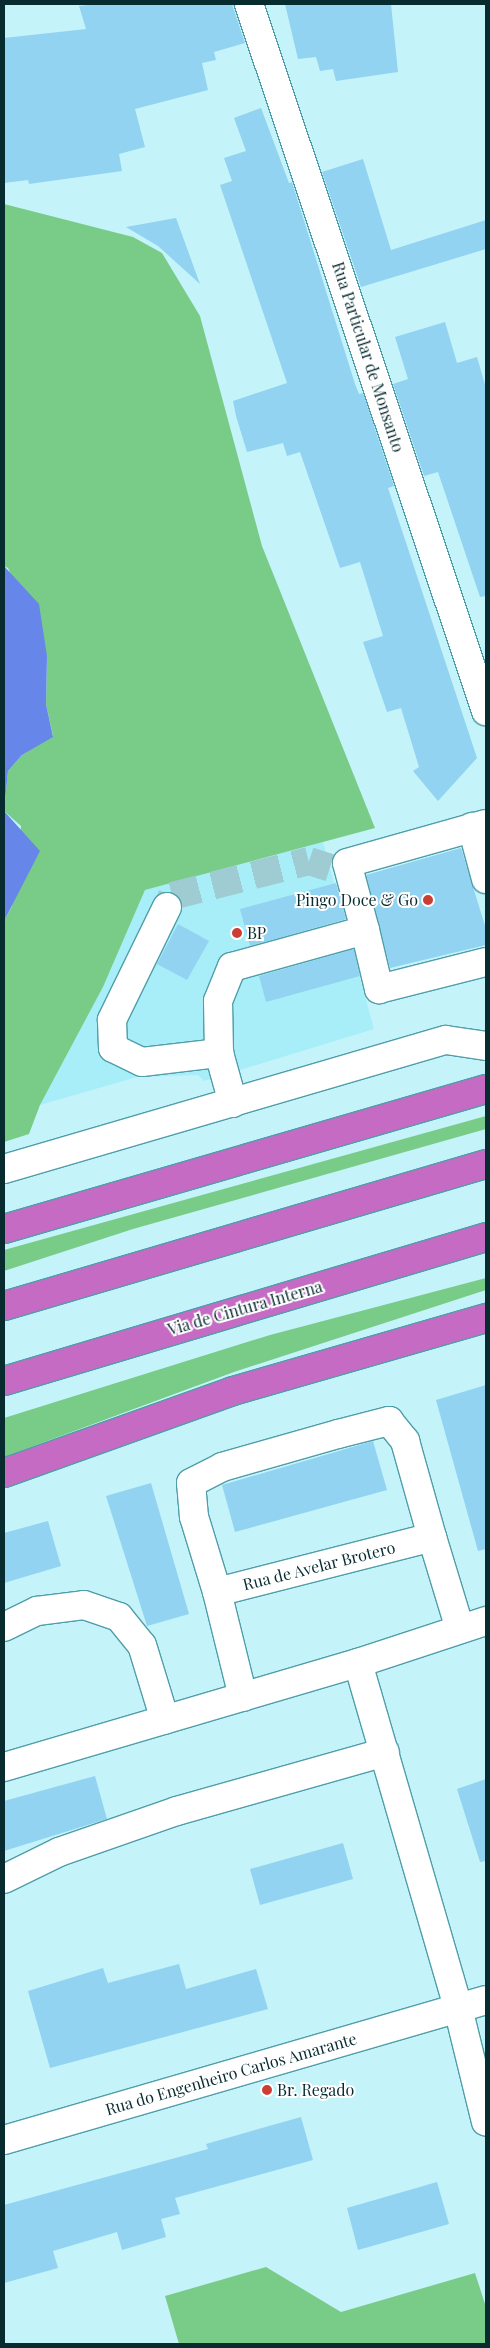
<!DOCTYPE html>
<style>
body{margin:0}
#map{position:relative;width:490px;height:2348px;overflow:hidden;background:#c5f3fa;font-family:"Playfair Display",serif}
div>[style]{position:absolute}
.built>*{inset:0;background:#a8eef9}
.green>*{inset:0;background:#79cc87}
.water>*{inset:0;background:#6686e9}
.building>*{inset:0;background:#91d3f1}
.minor-tunnel>*{height:28px;margin-top:-14px;transform-origin:0;background:repeating-linear-gradient(90deg,#9fcbd2 0 28px,transparent 0 42px)}
.roads{filter:drop-shadow(1px 0 #4f9eaa) drop-shadow(-1px 0 #4f9eaa) drop-shadow(0 1px #4f9eaa) drop-shadow(0 -1px #4f9eaa)}
.minor>*{height:28px;margin:-14px;padding:0 14px;transform-origin:14px;border-radius:14px;background:#fff}
.highway>*{height:28px;margin:-14px;padding:0 14px;transform-origin:14px;border-radius:14px;background:#c66bc4}
.dots>*{width:14px;height:14px;translate:-50% -50%;box-sizing:border-box;border:2px solid #fff;border-radius:50%}
span{translate:-50% -50%;white-space:nowrap;text-align:center;line-height:1.15;-webkit-text-stroke:4px #fff;paint-order:stroke}
.street-label{font-size:16px;color:#082b30}
.poi-label{font-size:16px;color:#082b30}
.right{translate:-100% -50%;text-align:right}
.left{translate:0 -50%;text-align:left}
.frame{position:absolute;inset:0;border:5px solid #082b30;pointer-events:none}
</style>
<div id="map">
<div class="built">
<i style="clip-path:polygon(323px 842px,374px 1029px,204px 1081px,198px 1075px,137px 1077px,40px 1105px,103px 987px,145px 890px)"></i>
</div>
<div class="green">
<i style="clip-path:polygon(4px 204px,133px 237px,162px 253px,200px 316px,262px 546px,375px 828px,145px 890px,103px 987px,40px 1105px,29px 1134px,4px 1142px,4px 921px,12px 906px,21px 826px,4px 811px,8px 771px,22px 755px,53px 736px,46px 704px,47px 656px,8px 568px,4px 566px)"></i>
<i style="clip-path:polygon(486px 1116px,486px 1129px,133px 1229px,4px 1271px,4px 1250px)"></i>
<i style="clip-path:polygon(486px 1278px,486px 1290px,234px 1372px,4px 1457px,4px 1418px,270px 1335px)"></i>
<i style="clip-path:polygon(266px 2267px,341px 2312px,475px 2273px,486px 2307px,486px 2344px,179px 2344px,165px 2296px)"></i>
</div>
<div class="water">
<i style="clip-path:polygon(4px 566px,39px 604px,47px 656px,46px 704px,53px 737px,22px 755px,8px 771px,4px 811px,40px 851px,4px 921px)"></i>
</div>
<div class="building">
<i style="clip-path:polygon(98px 4px,232px 4px,245px 43px,214px 52px,216px 60px,202px 63px,208px 90px,135px 109px,145px 147px,119px 154px,122px 171px,29px 184px,28px 180px,4px 183px,4px 38px,86px 29px,79px 6px)"></i>
<i style="clip-path:polygon(285px 4px,391px 4px,398px 72px,336px 81px,333px 69px,320px 71px,316px 57px,298px 59px)"></i>
<i style="clip-path:polygon(261px 108px,289px 183px,292px 182px,355px 384px,359px 394px,363px 393px,394px 486px,388px 488px,477px 758px,438px 801px,413px 771px,419px 767px,401px 708px,387px 712px,363px 642px,383px 636px,360px 562px,340px 568px,300px 452px,287px 456px,283px 443px,247px 452px,236px 416px,233px 401px,287px 383px,220px 185px,232px 181px,224px 158px,246px 151px,234px 118px)"></i>
<i style="clip-path:polygon(363px 159px,391px 250px,486px 220px,486px 249px,361px 287px,322px 172px)"></i>
<i style="clip-path:polygon(176px 218px,200px 284px,158px 246px,126px 227px)"></i>
<i style="clip-path:polygon(445px 322px,457px 363px,477px 357px,486px 388px,486px 596px,480px 597px,438px 472px,424px 476px,393px 384px,408px 379px,395px 337px)"></i>
<i style="clip-path:polygon(461px 848px,486px 929px,486px 945px,390px 968px,366px 875px)"></i>
<i style="clip-path:polygon(336px 883px,346px 919px,250px 946px,240px 909px)"></i>
<i style="clip-path:polygon(178px 924px,209px 941px,187px 980px,157px 964px)"></i>
<i style="clip-path:polygon(354px 949px,360px 976px,266px 1002px,259px 976px)"></i>
<i style="clip-path:polygon(486px 1385px,486px 1549px,478px 1551px,436px 1400px)"></i>
<i style="clip-path:polygon(373px 1441px,387px 1490px,235px 1532px,222px 1485px)"></i>
<i style="clip-path:polygon(151px 1483px,189px 1614px,147px 1626px,106px 1496px)"></i>
<i style="clip-path:polygon(48px 1521px,61px 1566px,4px 1583px,4px 1533px)"></i>
<i style="clip-path:polygon(95px 1776px,107px 1819px,4px 1851px,4px 1801px)"></i>
<i style="clip-path:polygon(486px 1779px,486px 1861px,480px 1862px,457px 1789px)"></i>
<i style="clip-path:polygon(343px 1843px,353px 1879px,260px 1905px,250px 1869px)"></i>
<i style="clip-path:polygon(179px 1964px,186px 1989px,256px 1969px,268px 2009px,50px 2068px,28px 1991px,103px 1968px,108px 1983px)"></i>
<i style="clip-path:polygon(301px 2117px,313px 2160px,175px 2198px,180px 2214px,161px 2219px,166px 2237px,122px 2250px,117px 2232px,53px 2251px,58px 2268px,4px 2283px,4px 2205px,208px 2149px,206px 2144px)"></i>
<i style="clip-path:polygon(437px 2182px,449px 2224px,358px 2250px,347px 2208px)"></i>
</div>
<div class="minor-tunnel">
<i style="left:167px;top:907px;width:12px;rotate:-66deg"></i>
<i style="left:172px;top:896px;width:141px;rotate:-14.3deg"></i>
<i style="left:309px;top:861px;width:22px;rotate:18deg"></i>
</div>
<div class="roads">
<div class="minor">
<i style="left:249px;top:4px;width:746px;rotate:71.47deg"></i>
<i style="left:472px;top:827px;width:54px;rotate:74.9deg"></i>
<i style="left:167px;top:907px;width:126px;rotate:116deg"></i>
<i style="left:112px;top:1020px;width:28px;rotate:88deg"></i>
<i style="left:113px;top:1048px;width:32px;rotate:26deg"></i>
<i style="left:142px;top:1062px;width:78px;rotate:-6.7deg"></i>
<i style="left:365px;top:930px;width:61px;rotate:76.7deg"></i>
<i style="left:379px;top:989px;width:110px;rotate:-14.2deg"></i>
<i style="left:233px;top:1103px;width:52px;rotate:-105.6deg"></i>
<i style="left:219px;top:1053px;width:52px;rotate:-91.1deg"></i>
<i style="left:218px;top:1001px;width:37px;rotate:-68deg"></i>
<i style="left:232px;top:967px;width:138px;rotate:-15.5deg"></i>
<i style="left:365px;top:930px;width:69px;rotate:-105deg"></i>
<i style="left:347px;top:863px;width:144px;rotate:-15.7deg"></i>
<i style="left:4px;top:1169px;width:460px;rotate:-16.3deg"></i>
<i style="left:446px;top:1040px;width:40px;rotate:8.5deg"></i>
<i style="left:217px;top:1592px;width:78px;rotate:-107deg"></i>
<i style="left:194px;top:1517px;width:34px;rotate:-95deg"></i>
<i style="left:191px;top:1483px;width:35px;rotate:-27deg"></i>
<i style="left:222px;top:1467px;width:121px;rotate:-15.9deg"></i>
<i style="left:338px;top:1434px;width:53px;rotate:-14.3deg"></i>
<i style="left:389px;top:1421px;width:26px;rotate:51deg"></i>
<i style="left:405px;top:1441px;width:100px;rotate:74.3deg"></i>
<i style="left:4px;top:1627px;width:37px;rotate:-26deg"></i>
<i style="left:37px;top:1611px;width:47px;rotate:-7.3deg"></i>
<i style="left:84px;top:1605px;width:37px;rotate:19deg"></i>
<i style="left:119px;top:1617px;width:36px;rotate:51deg"></i>
<i style="left:142px;top:1645px;width:78px;rotate:73deg"></i>
<i style="left:358px;top:1663px;width:359px;rotate:73.8deg"></i>
<i style="left:458px;top:2008px;width:117px;rotate:76.2deg"></i>
<i style="left:243px;top:1697px;width:108px;rotate:-103.9deg"></i>
<i style="left:217px;top:1592px;width:222px;rotate:-14.3deg"></i>
<i style="left:432px;top:1537px;width:96px;rotate:73.1deg"></i>
<i style="left:4px;top:1767px;width:369px;rotate:-16.4deg"></i>
<i style="left:358px;top:1663px;width:135px;rotate:-18.2deg"></i>
<i style="left:4px;top:1879px;width:61px;rotate:-26.1deg"></i>
<i style="left:59px;top:1852px;width:125px;rotate:-19.2deg"></i>
<i style="left:177px;top:1811px;width:216px;rotate:-15.8deg"></i>
<i style="left:4px;top:2140px;width:502px;rotate:-16.2deg"></i>
</div>
<div class="highway">
<i style="left:4px;top:1229px;width:502px;rotate:-16.2deg"></i>
<i style="left:4px;top:1306px;width:502px;rotate:-16.42deg"></i>
<i style="left:4px;top:1381px;width:503px;rotate:-16.63deg"></i>
<i style="left:4px;top:1473px;width:243px;rotate:-19.7deg"></i>
<i style="left:233px;top:1391px;width:263px;rotate:-16.1deg"></i>
</div>
</div>
<div class="dots">
<i style="left:428px;top:900px;background:#cb3e34"></i>
<i style="left:237px;top:933px;background:#cb3e34"></i>
<i style="left:267px;top:2090px;background:#cb3e34"></i>
</div>
<div class="street-label">
<span style="left:368px;top:357px;rotate:72deg">Rua Particular de Monsanto</span>
<span style="left:245px;top:1308px;rotate:-16deg">Via de Cintura Interna</span>
<span style="left:319px;top:1566px;rotate:-14deg">Rua de Avelar Brotero</span>
<span style="left:231px;top:2074px;rotate:-16deg">Rua do Engenheiro Carlos Amarante</span>
</div>
<div class="poi-label">
<span class="right" style="left:418px;top:900px">Pingo Doce &amp; Go</span>
<span class="left" style="left:247px;top:933px">BP</span>
<span class="left" style="left:277px;top:2090px">Br. Regado</span>
</div>
<div class="frame"></div>
</div>
